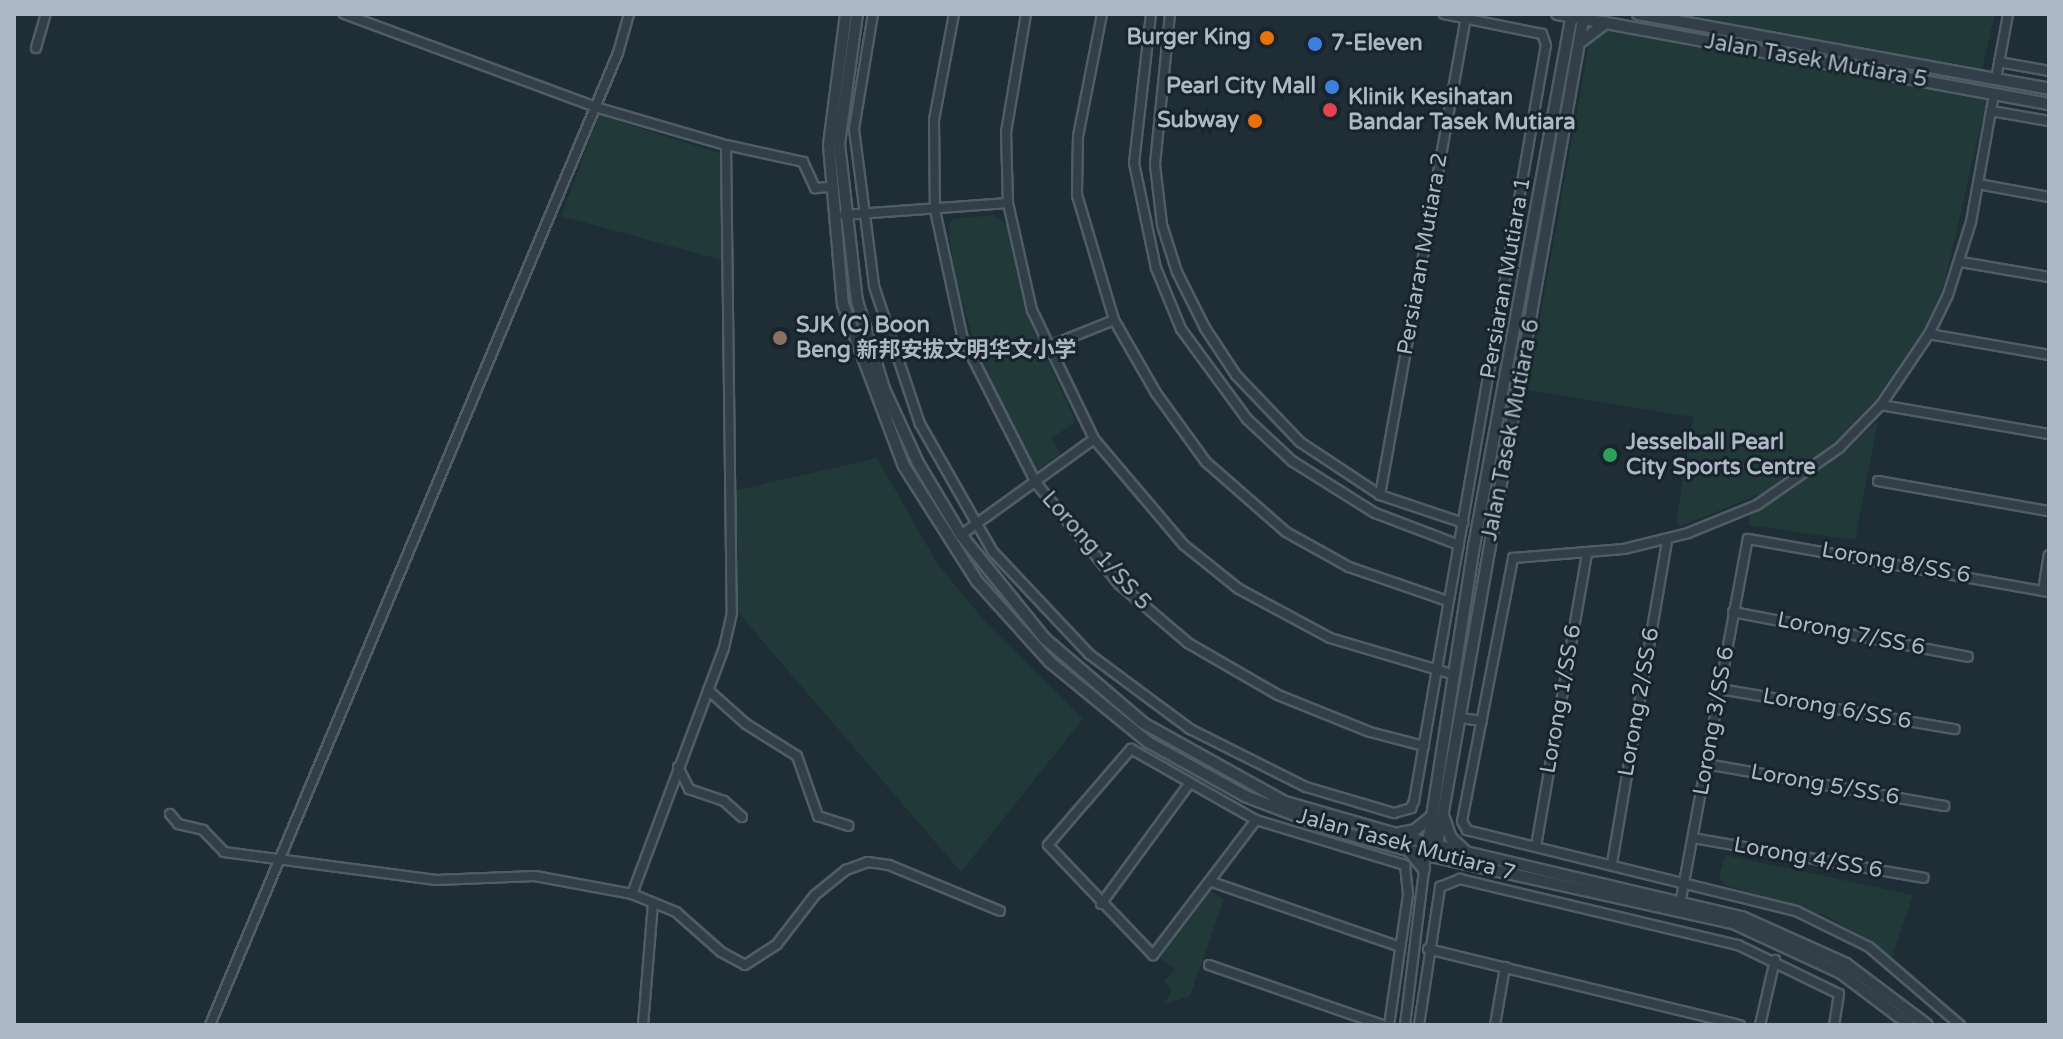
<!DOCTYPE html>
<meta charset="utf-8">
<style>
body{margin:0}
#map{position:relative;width:2063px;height:1039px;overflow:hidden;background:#1f2d37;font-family:"Varela Round","Noto Sans SC",sans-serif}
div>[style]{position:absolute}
.green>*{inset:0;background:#213938}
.roads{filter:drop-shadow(2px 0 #505c66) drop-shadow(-2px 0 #505c66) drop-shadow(0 2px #505c66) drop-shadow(0 -2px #505c66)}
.minor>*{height:8px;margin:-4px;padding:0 4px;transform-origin:4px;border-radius:4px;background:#323e48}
.tertiary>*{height:10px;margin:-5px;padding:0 5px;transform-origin:5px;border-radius:5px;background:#323e48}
.dots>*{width:22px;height:22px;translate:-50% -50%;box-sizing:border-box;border:4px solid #18232c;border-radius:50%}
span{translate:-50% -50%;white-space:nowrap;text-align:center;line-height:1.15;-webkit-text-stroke:6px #18232c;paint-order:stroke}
.poi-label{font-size:22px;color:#acb9c5;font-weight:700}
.right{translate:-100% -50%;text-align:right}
.left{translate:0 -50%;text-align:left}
.street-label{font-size:22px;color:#acb9c5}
.frame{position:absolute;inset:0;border:16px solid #acb9c5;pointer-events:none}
</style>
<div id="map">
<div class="green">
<i style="clip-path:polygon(1679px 14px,1995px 14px,1982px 70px)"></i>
<i style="clip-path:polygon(1606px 29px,1987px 98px,1944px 286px,1923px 330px,1876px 399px,1832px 446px,1771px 490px,1681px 526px,1676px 522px,1693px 417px,1527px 390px,1589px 44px)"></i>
<i style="clip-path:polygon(599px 115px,722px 154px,721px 260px,561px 216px)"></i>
<i style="clip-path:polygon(994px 215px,1007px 224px,1025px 311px,1076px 422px,1051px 438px,1061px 453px,1036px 471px,976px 348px,956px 281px,948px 227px,953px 219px)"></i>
<i style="clip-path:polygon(1878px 421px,1855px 540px,1748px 525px,1750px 515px,1842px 454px)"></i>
<i style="clip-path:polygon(877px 458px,937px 563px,987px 624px,1083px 719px,961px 872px,735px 609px,733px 491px)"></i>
<i style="clip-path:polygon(1725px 855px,1913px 895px,1892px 957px,1827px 916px,1724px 885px,1719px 876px)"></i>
<i style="clip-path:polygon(1210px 892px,1224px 899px,1190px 996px,1163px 1005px,1172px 990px,1164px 981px,1175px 969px,1160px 958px)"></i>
</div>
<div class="roads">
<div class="minor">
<i style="left:344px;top:14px;width:268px;rotate:20.3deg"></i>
<i style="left:595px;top:107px;width:136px;rotate:16.2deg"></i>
<i style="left:726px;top:145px;width:468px;rotate:89.3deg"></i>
<i style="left:732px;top:613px;width:36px;rotate:103deg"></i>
<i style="left:724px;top:648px;width:263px;rotate:110.5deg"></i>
<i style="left:873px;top:14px;width:117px;rotate:99.4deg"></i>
<i style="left:854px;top:129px;width:158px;rotate:82.7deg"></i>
<i style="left:874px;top:286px;width:145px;rotate:71.6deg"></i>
<i style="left:920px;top:424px;width:147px;rotate:60.3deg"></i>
<i style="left:993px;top:552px;width:140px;rotate:46.7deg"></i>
<i style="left:1089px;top:654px;width:126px;rotate:36.6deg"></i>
<i style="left:1190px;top:729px;width:130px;rotate:26.6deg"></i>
<i style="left:1306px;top:787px;width:92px;rotate:16.5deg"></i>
<i style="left:1394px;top:813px;width:18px;rotate:-16deg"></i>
<i style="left:1411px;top:808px;width:8px;rotate:-67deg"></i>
<i style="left:1414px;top:801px;width:767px;rotate:-80.1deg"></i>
<i style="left:1546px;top:45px;width:12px;rotate:-110deg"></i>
<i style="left:1542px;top:34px;width:100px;rotate:-168.5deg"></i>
<i style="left:954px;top:14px;width:108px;rotate:100.7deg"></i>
<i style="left:934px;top:120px;width:90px;rotate:89.4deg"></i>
<i style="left:935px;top:210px;width:132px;rotate:77.8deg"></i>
<i style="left:963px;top:339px;width:161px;rotate:63.1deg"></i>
<i style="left:1036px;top:483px;width:131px;rotate:50.6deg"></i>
<i style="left:1119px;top:584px;width:91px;rotate:40.5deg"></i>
<i style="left:1188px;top:643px;width:104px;rotate:30deg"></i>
<i style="left:1278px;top:695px;width:99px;rotate:21.9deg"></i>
<i style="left:1370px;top:732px;width:56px;rotate:14.5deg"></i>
<i style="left:1026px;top:14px;width:120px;rotate:99.6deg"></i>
<i style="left:1006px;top:132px;width:71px;rotate:88.4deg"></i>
<i style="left:1008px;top:203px;width:110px;rotate:77.4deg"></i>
<i style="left:1032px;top:310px;width:143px;rotate:64.3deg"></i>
<i style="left:1094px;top:439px;width:139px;rotate:49.7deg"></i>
<i style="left:1184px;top:545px;width:70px;rotate:38.7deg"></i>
<i style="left:1239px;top:589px;width:103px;rotate:28.3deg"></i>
<i style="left:1330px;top:638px;width:130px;rotate:16.5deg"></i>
<i style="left:1102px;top:14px;width:124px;rotate:101.1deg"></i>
<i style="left:1078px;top:136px;width:59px;rotate:91deg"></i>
<i style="left:1077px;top:195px;width:130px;rotate:73.5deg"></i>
<i style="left:1114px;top:320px;width:84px;rotate:60.1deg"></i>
<i style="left:1156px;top:393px;width:85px;rotate:54.1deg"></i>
<i style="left:1206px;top:462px;width:106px;rotate:41.2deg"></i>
<i style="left:1286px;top:532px;width:72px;rotate:29.1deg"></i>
<i style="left:1349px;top:567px;width:105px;rotate:19deg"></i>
<i style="left:1151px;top:14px;width:150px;rotate:96.5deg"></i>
<i style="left:1134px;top:163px;width:107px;rotate:78.2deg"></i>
<i style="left:1156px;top:268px;width:66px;rotate:67.7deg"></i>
<i style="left:1181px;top:329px;width:112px;rotate:53.7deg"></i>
<i style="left:1247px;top:419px;width:62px;rotate:43deg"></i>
<i style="left:1292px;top:461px;width:98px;rotate:32.1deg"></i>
<i style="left:1375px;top:513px;width:90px;rotate:20.9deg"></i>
<i style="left:1170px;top:14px;width:152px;rotate:95.7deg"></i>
<i style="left:1155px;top:165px;width:60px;rotate:83.3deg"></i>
<i style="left:1162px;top:225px;width:49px;rotate:72.3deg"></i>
<i style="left:1177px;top:272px;width:63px;rotate:63.4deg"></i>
<i style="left:1205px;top:328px;width:56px;rotate:56.6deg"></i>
<i style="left:1236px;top:375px;width:93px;rotate:46.3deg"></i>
<i style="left:1300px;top:442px;width:96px;rotate:33.5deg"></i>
<i style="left:1380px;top:495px;width:88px;rotate:18.6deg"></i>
<i style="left:36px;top:48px;width:35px;rotate:-74deg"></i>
<i style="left:1999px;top:62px;width:51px;rotate:10.2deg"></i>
<i style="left:1996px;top:79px;width:66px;rotate:-79.5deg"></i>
<i style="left:1991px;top:111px;width:59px;rotate:9.8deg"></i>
<i style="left:726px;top:145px;width:79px;rotate:12.4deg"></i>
<i style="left:803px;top:162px;width:29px;rotate:65deg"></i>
<i style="left:815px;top:188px;width:15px;rotate:-4deg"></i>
<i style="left:1978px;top:184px;width:72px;rotate:10.4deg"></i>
<i style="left:844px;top:215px;width:164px;rotate:-4.2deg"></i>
<i style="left:1961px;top:262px;width:89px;rotate:9.7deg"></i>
<i style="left:1929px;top:334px;width:122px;rotate:9.9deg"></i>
<i style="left:1047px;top:347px;width:72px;rotate:-21.9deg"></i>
<i style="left:1881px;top:405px;width:170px;rotate:9.8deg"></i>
<i style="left:1878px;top:481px;width:174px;rotate:10deg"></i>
<i style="left:1380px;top:495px;width:488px;rotate:-79.8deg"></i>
<i style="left:961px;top:535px;width:164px;rotate:-35.8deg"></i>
<i style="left:2043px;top:591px;width:36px;rotate:-81deg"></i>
<i style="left:1733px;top:612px;width:239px;rotate:10.8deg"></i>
<i style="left:1720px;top:689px;width:238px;rotate:9.7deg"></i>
<i style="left:708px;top:690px;width:51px;rotate:41.8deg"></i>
<i style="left:746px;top:724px;width:60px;rotate:32.1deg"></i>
<i style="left:797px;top:756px;width:64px;rotate:70.7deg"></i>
<i style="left:818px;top:816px;width:32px;rotate:18deg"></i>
<i style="left:1461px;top:718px;width:21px;rotate:8deg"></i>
<i style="left:1706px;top:764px;width:242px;rotate:10deg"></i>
<i style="left:678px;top:767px;width:25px;rotate:63deg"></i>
<i style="left:689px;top:789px;width:37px;rotate:19deg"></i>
<i style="left:724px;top:801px;width:24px;rotate:42deg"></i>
<i style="left:170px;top:814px;width:13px;rotate:51deg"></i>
<i style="left:178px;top:824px;width:26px;rotate:13deg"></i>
<i style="left:203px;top:830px;width:30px;rotate:46deg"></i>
<i style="left:224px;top:852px;width:214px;rotate:7.5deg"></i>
<i style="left:436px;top:880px;width:99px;rotate:-2.3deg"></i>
<i style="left:535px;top:876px;width:99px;rotate:10.5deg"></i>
<i style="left:632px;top:894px;width:48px;rotate:22.2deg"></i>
<i style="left:676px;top:912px;width:60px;rotate:41.6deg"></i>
<i style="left:721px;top:952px;width:27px;rotate:28deg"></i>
<i style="left:745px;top:965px;width:38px;rotate:-33deg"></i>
<i style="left:777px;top:944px;width:62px;rotate:-52.2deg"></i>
<i style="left:815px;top:895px;width:40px;rotate:-39deg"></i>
<i style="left:846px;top:870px;width:23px;rotate:-20deg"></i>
<i style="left:868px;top:862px;width:21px;rotate:8deg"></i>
<i style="left:889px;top:865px;width:120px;rotate:22.5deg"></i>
<i style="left:1256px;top:820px;width:170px;rotate:127.3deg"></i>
<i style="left:1153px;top:955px;width:152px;rotate:-133.7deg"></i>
<i style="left:1048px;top:845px;width:127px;rotate:-49.2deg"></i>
<i style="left:1131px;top:749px;width:144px;rotate:29.6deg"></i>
<i style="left:1256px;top:820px;width:156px;rotate:16.8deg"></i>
<i style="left:1405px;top:865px;width:30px;rotate:84deg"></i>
<i style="left:1408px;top:895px;width:131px;rotate:98.3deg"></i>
<i style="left:1693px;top:838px;width:234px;rotate:9.8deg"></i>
<i style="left:1536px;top:846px;width:297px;rotate:-80.1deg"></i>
<i style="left:1612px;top:863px;width:328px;rotate:-80.3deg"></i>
<i style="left:1212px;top:882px;width:197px;rotate:19deg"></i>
<i style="left:1681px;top:899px;width:366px;rotate:-79.5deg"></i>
<i style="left:1748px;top:539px;width:306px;rotate:10deg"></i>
<i style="left:1101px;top:904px;width:149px;rotate:-53.7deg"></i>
<i style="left:1428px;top:949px;width:321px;rotate:13.7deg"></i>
<i style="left:1209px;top:965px;width:183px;rotate:19.1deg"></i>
<i style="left:210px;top:1025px;width:1054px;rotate:-67.23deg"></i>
<i style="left:618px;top:53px;width:41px;rotate:-74.2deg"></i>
<i style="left:643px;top:1025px;width:122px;rotate:-85.3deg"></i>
<i style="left:1405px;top:1025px;width:171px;rotate:-83deg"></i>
<i style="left:1419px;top:1025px;width:140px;rotate:-81.3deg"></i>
<i style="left:1440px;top:887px;width:22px;rotate:-22deg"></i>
<i style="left:1460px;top:879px;width:286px;rotate:13.4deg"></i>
<i style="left:1738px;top:945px;width:112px;rotate:25.9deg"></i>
<i style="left:1839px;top:994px;width:31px;rotate:99deg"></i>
<i style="left:1495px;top:1025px;width:59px;rotate:-80.2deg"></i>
<i style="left:1760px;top:1025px;width:67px;rotate:-77deg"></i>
<i style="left:1960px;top:1025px;width:120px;rotate:-139.4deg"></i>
<i style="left:1869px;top:947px;width:81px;rotate:-153.7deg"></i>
<i style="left:1796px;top:911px;width:339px;rotate:-166.2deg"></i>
<i style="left:1467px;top:830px;width:10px;rotate:-119deg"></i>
<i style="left:1462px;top:821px;width:268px;rotate:-79deg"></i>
<i style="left:1513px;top:558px;width:111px;rotate:-4.6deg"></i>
<i style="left:1624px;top:549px;width:66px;rotate:-14deg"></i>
<i style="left:1688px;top:533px;width:74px;rotate:-22.1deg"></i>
<i style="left:1757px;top:505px;width:100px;rotate:-34.8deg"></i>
<i style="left:1839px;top:448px;width:60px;rotate:-45.7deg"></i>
<i style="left:1881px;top:405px;width:86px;rotate:-55.9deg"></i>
<i style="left:1929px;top:334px;width:43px;rotate:-64deg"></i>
<i style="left:1948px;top:295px;width:77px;rotate:-72.5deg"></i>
<i style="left:1971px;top:222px;width:130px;rotate:-79.8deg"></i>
</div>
<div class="tertiary">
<i style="left:846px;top:14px;width:132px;rotate:97.4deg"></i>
<i style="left:829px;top:145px;width:160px;rotate:85deg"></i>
<i style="left:843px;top:304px;width:173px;rotate:69.4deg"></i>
<i style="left:904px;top:466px;width:136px;rotate:57.6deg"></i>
<i style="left:977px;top:581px;width:109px;rotate:48deg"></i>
<i style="left:1050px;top:662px;width:127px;rotate:39.2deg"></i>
<i style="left:1148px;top:742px;width:111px;rotate:29.1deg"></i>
<i style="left:1245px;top:796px;width:102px;rotate:20.8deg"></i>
<i style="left:1340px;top:832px;width:89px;rotate:15deg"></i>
<i style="left:1426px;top:855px;width:314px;rotate:12.5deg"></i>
<i style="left:1733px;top:923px;width:119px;rotate:24.8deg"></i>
<i style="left:1841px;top:973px;width:86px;rotate:37deg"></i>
<i style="left:857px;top:14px;width:131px;rotate:97.9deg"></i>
<i style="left:839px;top:144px;width:158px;rotate:83.5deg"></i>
<i style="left:857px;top:301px;width:92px;rotate:72.9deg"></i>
<i style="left:884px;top:389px;width:81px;rotate:65.3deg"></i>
<i style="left:918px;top:463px;width:84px;rotate:59.2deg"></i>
<i style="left:961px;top:535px;width:132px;rotate:51.1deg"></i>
<i style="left:1044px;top:638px;width:130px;rotate:40.6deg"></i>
<i style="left:1143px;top:723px;width:162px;rotate:29.1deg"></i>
<i style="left:1285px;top:802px;width:149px;rotate:16deg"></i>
<i style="left:1428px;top:843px;width:323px;rotate:13.3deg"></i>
<i style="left:1742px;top:917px;width:114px;rotate:24.3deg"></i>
<i style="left:1846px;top:964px;width:101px;rotate:37deg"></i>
<i style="left:1557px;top:14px;width:500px;rotate:10.37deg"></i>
<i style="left:1638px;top:14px;width:418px;rotate:10.3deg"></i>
<i style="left:1579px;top:43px;width:34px;rotate:-37deg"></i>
<i style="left:1444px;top:818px;width:21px;rotate:71deg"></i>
<i style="left:1451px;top:838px;width:19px;rotate:43deg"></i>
<i style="left:1400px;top:833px;width:15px;rotate:-11deg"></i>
<i style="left:1415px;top:830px;width:21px;rotate:-39deg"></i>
<i style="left:1427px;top:849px;width:307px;rotate:-81.2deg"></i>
<i style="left:1474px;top:546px;width:541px;rotate:-79.56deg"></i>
<i style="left:1436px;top:851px;width:850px;rotate:-79.97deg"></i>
<i style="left:1410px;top:852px;width:22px;rotate:51deg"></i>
</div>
</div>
<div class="dots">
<i style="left:1267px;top:38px;background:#e8710a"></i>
<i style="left:1315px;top:44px;background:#3f7fe0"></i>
<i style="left:1332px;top:87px;background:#3f7fe0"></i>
<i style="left:1330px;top:110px;background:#e0444e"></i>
<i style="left:1255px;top:121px;background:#e8710a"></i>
<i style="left:780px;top:338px;background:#8d6e63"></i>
<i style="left:1610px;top:455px;background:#2e9e5b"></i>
</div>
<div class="poi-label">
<span class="right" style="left:1251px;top:38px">Burger King</span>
<span class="left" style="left:1331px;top:44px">7-Eleven</span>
<span class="right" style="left:1316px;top:87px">Pearl City Mall</span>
<span class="left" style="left:1348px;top:110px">Klinik Kesihatan<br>Bandar Tasek Mutiara</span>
<span class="right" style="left:1239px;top:121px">Subway</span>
<span class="left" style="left:796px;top:338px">SJK (C) Boon<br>Beng 新邦安拔文明华文小学</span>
<span class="left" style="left:1626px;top:455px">Jesselball Pearl<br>City Sports Centre</span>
</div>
<div class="street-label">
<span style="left:1816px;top:61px;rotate:10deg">Jalan Tasek Mutiara 5</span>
<span style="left:1423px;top:254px;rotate:-80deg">Persiaran Mutiara 2</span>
<span style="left:1506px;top:278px;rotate:-80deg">Persiaran Mutiara 1</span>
<span style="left:1511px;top:430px;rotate:-79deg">Jalan Tasek Mutiara 6</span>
<span style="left:1096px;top:551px;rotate:48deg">Lorong 1/SS 5</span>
<span style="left:1896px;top:563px;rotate:10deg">Lorong 8/SS 6</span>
<span style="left:1851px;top:634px;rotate:11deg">Lorong 7/SS 6</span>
<span style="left:1561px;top:699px;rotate:-80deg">Lorong 1/SS 6</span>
<span style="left:1639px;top:702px;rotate:-80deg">Lorong 2/SS 6</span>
<span style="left:1837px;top:709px;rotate:10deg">Lorong 6/SS 6</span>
<span style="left:1714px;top:721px;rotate:-80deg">Lorong 3/SS 6</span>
<span style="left:1825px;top:785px;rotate:10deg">Lorong 5/SS 6</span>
<span style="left:1406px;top:845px;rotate:15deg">Jalan Tasek Mutiara 7</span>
<span style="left:1808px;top:858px;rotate:10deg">Lorong 4/SS 6</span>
</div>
<div class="frame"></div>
</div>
